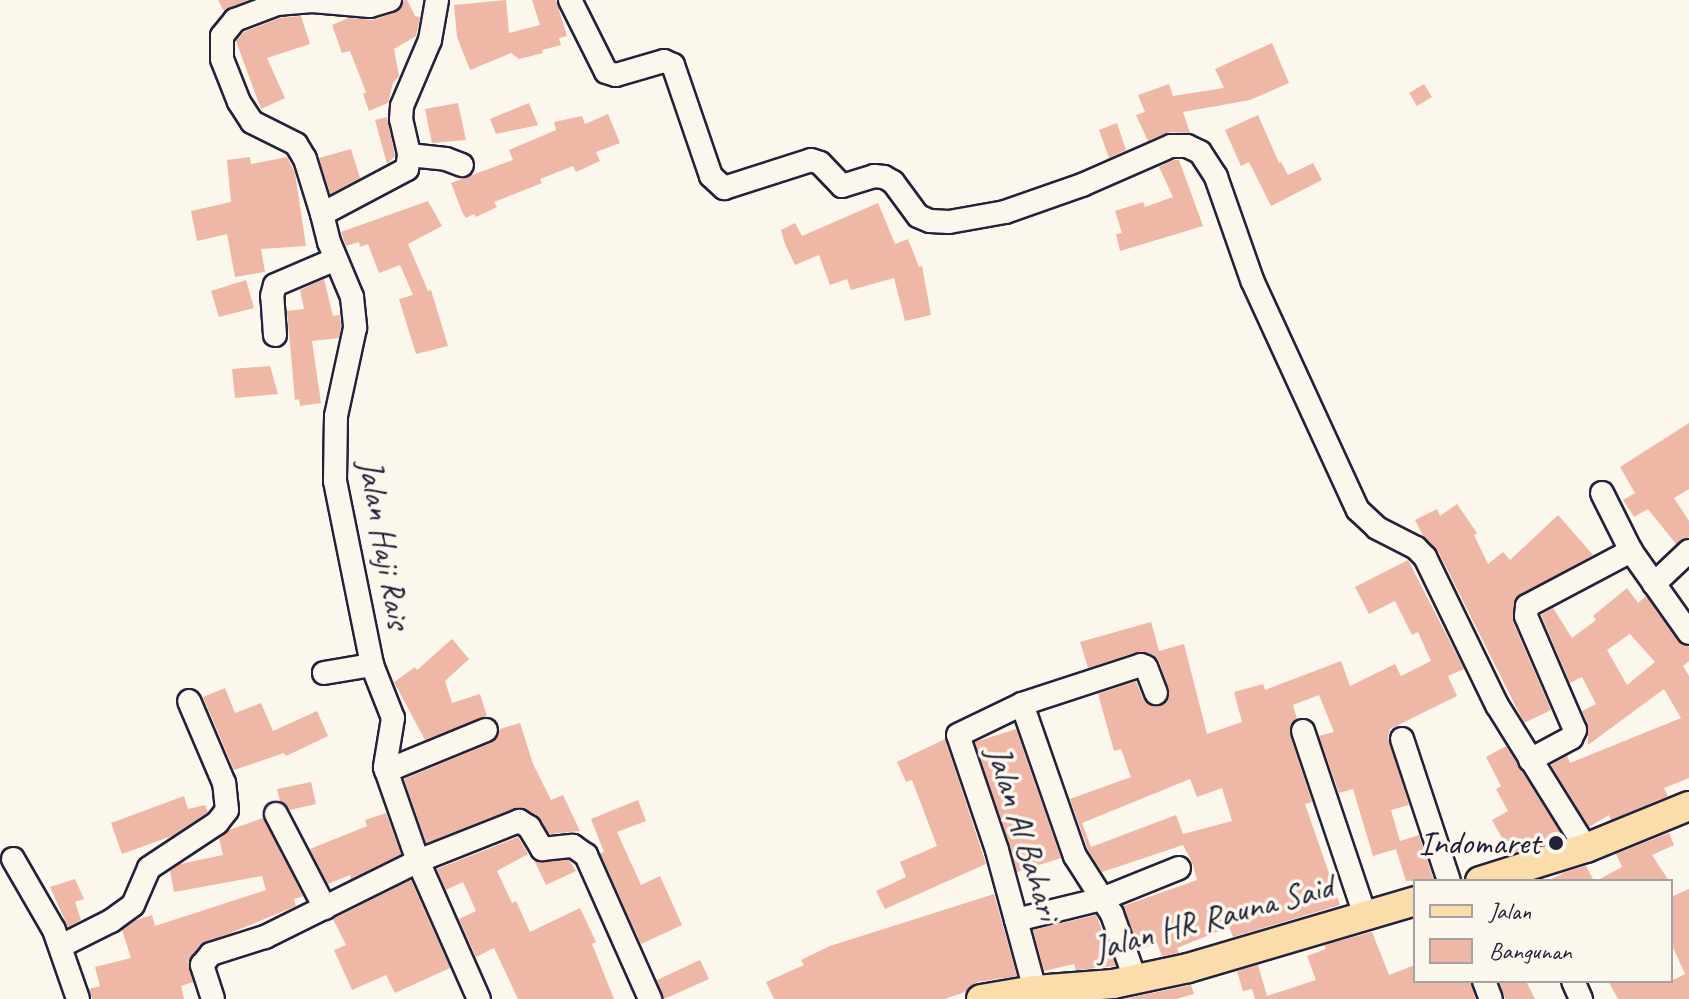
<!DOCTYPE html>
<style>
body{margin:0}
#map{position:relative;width:1689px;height:999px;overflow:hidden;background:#fbf7ec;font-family:Caveat,sans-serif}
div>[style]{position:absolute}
.building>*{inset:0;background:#efb7a6}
.roads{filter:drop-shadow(2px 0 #22223b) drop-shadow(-2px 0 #22223b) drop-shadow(0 2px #22223b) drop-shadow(0 -2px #22223b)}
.minor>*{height:22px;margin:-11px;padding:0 11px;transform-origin:11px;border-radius:11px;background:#fbf7ec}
.major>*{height:28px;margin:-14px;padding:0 14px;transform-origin:14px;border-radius:14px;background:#fbddab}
.dots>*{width:22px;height:22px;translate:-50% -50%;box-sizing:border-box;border:4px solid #fbf7ec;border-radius:50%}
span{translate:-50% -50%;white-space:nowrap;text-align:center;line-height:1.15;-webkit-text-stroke:7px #fbf7ec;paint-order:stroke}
.street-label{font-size:34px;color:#22223b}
.poi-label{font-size:34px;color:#22223b}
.right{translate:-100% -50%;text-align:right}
.legend{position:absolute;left:1413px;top:879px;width:260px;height:104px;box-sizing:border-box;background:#fbf7ec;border:2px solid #a4a2a5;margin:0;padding:10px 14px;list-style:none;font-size:24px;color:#22223b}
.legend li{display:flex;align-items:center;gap:16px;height:40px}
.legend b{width:40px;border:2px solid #a4a2a5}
</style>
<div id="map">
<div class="building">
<i style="clip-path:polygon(218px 0,248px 0,224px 11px)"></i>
<i style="clip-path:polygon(404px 0,407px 0,415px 16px,420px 17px,416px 36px,394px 49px,399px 76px,393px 83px,388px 103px,369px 111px,363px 94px,366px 92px,350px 51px,342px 53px,332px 25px,349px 18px,373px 20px,394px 13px)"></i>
<i style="clip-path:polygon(506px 0,509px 33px,540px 25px,532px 0,556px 0,567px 36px,559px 38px,561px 45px,542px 50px,543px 53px,519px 59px,511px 53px,470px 70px,457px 37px,454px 5px)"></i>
<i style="clip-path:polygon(301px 16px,310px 44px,267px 58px,285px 98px,261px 109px,236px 41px,244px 32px,280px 18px)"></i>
<i style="clip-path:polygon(1272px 43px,1289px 83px,1250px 100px,1183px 112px,1190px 133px,1170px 132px,1148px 141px,1136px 115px,1145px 112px,1138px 95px,1169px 84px,1173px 96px,1224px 88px,1215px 69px)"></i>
<i style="clip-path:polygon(1424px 84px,1432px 97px,1417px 106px,1409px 93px)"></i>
<i style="clip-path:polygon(458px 103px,466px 140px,432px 143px,425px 109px)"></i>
<i style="clip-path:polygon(529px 103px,538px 125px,496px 134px,490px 119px)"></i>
<i style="clip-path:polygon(608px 114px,620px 143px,596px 152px,600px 161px,576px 172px,573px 166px,540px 179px,542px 183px,494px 202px,497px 207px,476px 217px,474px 214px,466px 218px,463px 214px,451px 183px,513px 160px,509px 150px,556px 130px,554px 122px,582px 116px,585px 124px)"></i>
<i style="clip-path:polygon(1258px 115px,1279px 163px,1281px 162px,1288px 175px,1313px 163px,1322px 180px,1271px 206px,1249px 162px,1241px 166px,1225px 130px)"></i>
<i style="clip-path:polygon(387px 117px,395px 156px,387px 164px,375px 120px)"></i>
<i style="clip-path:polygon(1117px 123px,1126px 150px,1109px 158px,1099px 130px)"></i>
<i style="clip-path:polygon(351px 149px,360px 178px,330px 194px,319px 158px)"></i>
<i style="clip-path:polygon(250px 157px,251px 164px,287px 157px,295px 173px,306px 246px,261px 249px,265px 272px,235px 277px,227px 234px,197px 241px,191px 211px,231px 202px,227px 160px)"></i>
<i style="clip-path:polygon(1174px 160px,1179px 160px,1203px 226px,1120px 251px,1116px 234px,1122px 233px,1115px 211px,1143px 202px,1145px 207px,1173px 197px,1159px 167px)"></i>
<i style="clip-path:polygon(428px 201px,442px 226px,408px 244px,428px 291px,431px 290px,448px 346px,416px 354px,399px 299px,413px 295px,400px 265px,379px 273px,368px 244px,360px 247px,359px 242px,346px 246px,341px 232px)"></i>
<i style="clip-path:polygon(878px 203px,895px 244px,908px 239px,919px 267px,922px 266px,931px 315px,905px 321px,894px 278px,851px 290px,847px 279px,830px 285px,819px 255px,795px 265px,785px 244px,781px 230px,795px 223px,802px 236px)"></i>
<i style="clip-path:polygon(324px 279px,333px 316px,340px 315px,341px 327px,339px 338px,312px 341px,321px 403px,300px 406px,299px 399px,295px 400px,287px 311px,304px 309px,300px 290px)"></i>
<i style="clip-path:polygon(246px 280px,254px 308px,219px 317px,211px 291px)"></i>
<i style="clip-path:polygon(270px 366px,278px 394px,235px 398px,232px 369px)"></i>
<i style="clip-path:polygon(1689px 423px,1689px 489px,1674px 498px,1689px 521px,1689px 537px,1676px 544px,1648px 509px,1634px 517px,1623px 500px,1635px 493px,1620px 467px)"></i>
<i style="clip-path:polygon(1457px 504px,1477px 533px,1474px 535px,1488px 564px,1503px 552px,1510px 560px,1558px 515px,1593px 555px,1515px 599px,1513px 622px,1551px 710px,1524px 723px,1438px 551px,1423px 536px,1415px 520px,1437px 509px,1440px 516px)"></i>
<i style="clip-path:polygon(evenodd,1408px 560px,1464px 669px,1448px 676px,1457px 696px,1390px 729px,1388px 737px,1409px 805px,1391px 810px,1400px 841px,1419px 835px,1434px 881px,1406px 881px,1396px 849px,1373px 856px,1353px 789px,1339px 793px,1319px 736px,1334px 732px,1319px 695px,1293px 705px,1297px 719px,1290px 728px,1290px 735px,1312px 802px,1305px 804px,1340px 905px,1233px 937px,1229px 927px,1177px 948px,1179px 953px,1162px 956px,1157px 943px,1139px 950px,1123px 906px,1197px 880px,1192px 862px,1183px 845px,1102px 872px,1088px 850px,1070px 799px,1131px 777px,1121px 749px,1114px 751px,1098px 694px,1136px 681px,1143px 699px,1155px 707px,1167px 701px,1169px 689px,1159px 661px,1152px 654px,1137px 652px,1088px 668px,1080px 642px,1151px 622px,1159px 651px,1184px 644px,1207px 734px,1242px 722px,1234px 692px,1263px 684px,1265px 690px,1341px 661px,1350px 686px,1395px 664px,1401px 676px,1431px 661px,1418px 632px,1412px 635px,1395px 601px,1369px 614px,1355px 587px,1408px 560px,1190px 779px,1197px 797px,1222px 788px,1232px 821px,1183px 834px,1176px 815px,1091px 847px,1082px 823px,1190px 779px)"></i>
<i style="clip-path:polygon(evenodd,1627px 588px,1638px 603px,1646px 596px,1678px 641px,1689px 647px,1689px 661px,1683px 666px,1689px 676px,1689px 778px,1664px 788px,1668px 796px,1611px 820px,1609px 815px,1589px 827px,1551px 765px,1567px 756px,1570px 763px,1681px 718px,1664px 689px,1588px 745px,1588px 725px,1582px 711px,1596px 704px,1582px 677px,1570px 683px,1541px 615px,1553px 608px,1572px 638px,1596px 620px,1593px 616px,1627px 588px,1630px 634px,1655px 662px,1627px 685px,1607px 650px,1630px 634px)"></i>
<i style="clip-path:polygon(452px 639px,469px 659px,445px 681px,452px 703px,480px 694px,487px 716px,425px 740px,394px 682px,415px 667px,417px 670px)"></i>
<i style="clip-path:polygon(225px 688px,235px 713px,261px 703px,273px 731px,317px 711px,328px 736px,286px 756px,284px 753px,234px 770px,203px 697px)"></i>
<i style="clip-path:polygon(520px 723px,533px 764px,551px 800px,563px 795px,580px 831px,550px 834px,537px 815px,519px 807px,426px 843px,404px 779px,491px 743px,500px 729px)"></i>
<i style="clip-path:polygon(1016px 729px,1061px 858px,1017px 872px,975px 742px)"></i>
<i style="clip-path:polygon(945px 739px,986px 864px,885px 909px,876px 891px,906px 877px,900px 862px,937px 846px,912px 780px,906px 782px,897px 762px)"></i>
<i style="clip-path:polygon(1506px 746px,1563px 837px,1511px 854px,1492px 820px,1508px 811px,1496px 789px,1501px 786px,1486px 757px)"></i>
<i style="clip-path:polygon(311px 782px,316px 804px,290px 810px,280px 801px,277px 789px)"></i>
<i style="clip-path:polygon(184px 796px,188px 809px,205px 805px,208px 812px,172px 836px,122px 854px,111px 823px)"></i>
<i style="clip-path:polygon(638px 800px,646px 821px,617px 832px,641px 885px,660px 876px,682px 925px,641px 944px,600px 853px,604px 852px,591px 819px)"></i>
<i style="clip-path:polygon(386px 813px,401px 854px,351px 879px,350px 875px,328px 884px,310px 849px,367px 826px,365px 820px)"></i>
<i style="clip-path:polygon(263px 818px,303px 896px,294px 899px,296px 906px,201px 945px,188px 962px,193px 982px,181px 986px,184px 999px,92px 999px,89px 989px,100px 986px,95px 967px,131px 958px,122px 930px,136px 920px,152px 915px,155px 926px,266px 890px,262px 876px,174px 892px,170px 871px,180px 864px,223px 855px,219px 839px,229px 830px)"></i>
<i style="clip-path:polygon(1669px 833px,1674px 845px,1652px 855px,1669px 881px,1596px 881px,1622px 867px,1616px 854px)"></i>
<i style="clip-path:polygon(518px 837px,528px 854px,497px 871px,512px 903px,516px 901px,530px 932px,580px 908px,596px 942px,592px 944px,614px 999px,518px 999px,494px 948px,476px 957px,459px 919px,476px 911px,463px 882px,446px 890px,437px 869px)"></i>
<i style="clip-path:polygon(534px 860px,569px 860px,576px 871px,546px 885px)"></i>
<i style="clip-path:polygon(1586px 866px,1594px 881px,1548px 881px,1565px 872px)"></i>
<i style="clip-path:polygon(75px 879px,84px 899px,75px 902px,81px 920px,68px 927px,50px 887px)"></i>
<i style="clip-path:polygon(411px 880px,450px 968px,395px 993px,386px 975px,352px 990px,334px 950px,346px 945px,333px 919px)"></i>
<i style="clip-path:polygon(1689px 889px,1689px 999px,1618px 999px,1608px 981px,1671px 981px,1685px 974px,1671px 943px,1671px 897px)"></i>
<i style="clip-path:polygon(994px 894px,1017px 976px,977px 982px,965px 992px,945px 999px,774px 999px,766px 982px,804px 965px,801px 960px,830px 946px)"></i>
<i style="clip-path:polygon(1096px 915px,1116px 966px,1076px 970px,1074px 964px,1044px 971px,1033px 930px)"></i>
<i style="clip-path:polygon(1372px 932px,1389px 975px,1415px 965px,1415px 981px,1470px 981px,1476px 999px,1255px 999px,1252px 989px,1243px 991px,1237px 971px,1258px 965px,1267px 996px,1316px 980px,1307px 956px,1326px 949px,1324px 945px)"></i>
<i style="clip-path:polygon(700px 960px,709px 979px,664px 999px,657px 980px)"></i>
<i style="clip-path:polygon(1499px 981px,1526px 981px,1535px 999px,1505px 999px)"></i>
<i style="clip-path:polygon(1191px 985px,1194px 994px,1176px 999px,1124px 999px)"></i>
</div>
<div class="roads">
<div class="minor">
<i style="left:437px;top:0;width:41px;rotate:99.9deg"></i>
<i style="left:430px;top:40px;width:72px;rotate:113deg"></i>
<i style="left:402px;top:106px;width:13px;rotate:94deg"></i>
<i style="left:401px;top:119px;width:37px;rotate:77deg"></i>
<i style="left:409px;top:155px;width:14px;rotate:98deg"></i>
<i style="left:407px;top:169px;width:96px;rotate:152.1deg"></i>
<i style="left:322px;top:214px;width:29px;rotate:76deg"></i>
<i style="left:329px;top:242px;width:60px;rotate:67.3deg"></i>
<i style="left:352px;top:297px;width:31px;rotate:84deg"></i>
<i style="left:355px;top:328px;width:90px;rotate:102.2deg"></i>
<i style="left:336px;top:416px;width:65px;rotate:90.9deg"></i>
<i style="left:335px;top:481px;width:188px;rotate:78.6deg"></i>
<i style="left:372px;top:665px;width:57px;rotate:68.4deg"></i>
<i style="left:393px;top:718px;width:50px;rotate:99.3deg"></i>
<i style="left:385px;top:767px;width:100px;rotate:70.7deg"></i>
<i style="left:418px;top:861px;width:151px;rotate:66.2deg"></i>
<i style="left:570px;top:0;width:80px;rotate:63.4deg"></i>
<i style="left:606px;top:72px;width:10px;rotate:17deg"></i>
<i style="left:616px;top:75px;width:50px;rotate:-16.3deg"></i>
<i style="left:664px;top:61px;width:10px;rotate:24deg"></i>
<i style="left:673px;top:65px;width:117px;rotate:71.1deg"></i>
<i style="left:711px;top:176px;width:18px;rotate:43deg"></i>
<i style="left:724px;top:188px;width:91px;rotate:-17.8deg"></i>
<i style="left:811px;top:160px;width:9px;rotate:18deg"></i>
<i style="left:820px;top:163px;width:32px;rotate:46deg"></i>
<i style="left:842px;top:186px;width:34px;rotate:-17deg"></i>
<i style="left:874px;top:176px;width:10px;rotate:6deg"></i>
<i style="left:884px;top:177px;width:10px;rotate:29deg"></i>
<i style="left:893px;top:182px;width:42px;rotate:53.7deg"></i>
<i style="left:918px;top:216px;width:13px;rotate:23deg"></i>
<i style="left:930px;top:221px;width:19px;rotate:3deg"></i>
<i style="left:949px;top:222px;width:57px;rotate:-10.1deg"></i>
<i style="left:1005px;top:212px;width:82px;rotate:-19.3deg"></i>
<i style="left:1082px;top:185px;width:97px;rotate:-23.7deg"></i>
<i style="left:1171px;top:146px;width:16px"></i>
<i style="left:1187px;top:146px;width:14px;rotate:25deg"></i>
<i style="left:1200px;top:152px;width:30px;rotate:57deg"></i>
<i style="left:1216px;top:177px;width:109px;rotate:70.7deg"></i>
<i style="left:1252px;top:280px;width:253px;rotate:65.3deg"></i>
<i style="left:1358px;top:510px;width:26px;rotate:43deg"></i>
<i style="left:1377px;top:528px;width:44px;rotate:27.1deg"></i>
<i style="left:1416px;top:548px;width:13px;rotate:45deg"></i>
<i style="left:1425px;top:557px;width:165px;rotate:64.1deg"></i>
<i style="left:1497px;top:705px;width:168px;rotate:58.1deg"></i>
<i style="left:409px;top:155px;width:37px;rotate:6deg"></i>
<i style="left:446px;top:159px;width:17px;rotate:21deg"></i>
<i style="left:322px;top:214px;width:58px;rotate:-107.2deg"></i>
<i style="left:305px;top:159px;width:17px;rotate:-121deg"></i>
<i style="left:296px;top:144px;width:49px;rotate:-153.4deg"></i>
<i style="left:252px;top:122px;width:24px;rotate:-123deg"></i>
<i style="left:239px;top:102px;width:46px;rotate:-111.6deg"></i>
<i style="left:222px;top:59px;width:23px;rotate:-90deg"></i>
<i style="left:222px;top:36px;width:21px;rotate:-51deg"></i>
<i style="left:235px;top:20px;width:45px;rotate:-20.9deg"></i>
<i style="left:277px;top:4px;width:35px;rotate:-5deg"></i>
<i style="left:312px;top:1px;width:58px;rotate:4.9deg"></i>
<i style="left:370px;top:6px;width:21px;rotate:-17deg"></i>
<i style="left:275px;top:335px;width:39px;rotate:-94deg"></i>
<i style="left:272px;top:296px;width:11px;rotate:-75deg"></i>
<i style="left:275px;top:285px;width:66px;rotate:-23.1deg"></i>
<i style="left:1602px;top:493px;width:65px;rotate:63.4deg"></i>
<i style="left:1631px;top:551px;width:100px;rotate:54.7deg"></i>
<i style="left:1654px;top:584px;width:48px;rotate:-43.3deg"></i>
<i style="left:324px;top:673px;width:49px;rotate:-9.5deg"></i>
<i style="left:1022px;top:704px;width:161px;rotate:70.8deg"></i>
<i style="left:1075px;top:856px;width:69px;rotate:57.5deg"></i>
<i style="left:1112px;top:914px;width:69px;rotate:70.5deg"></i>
<i style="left:1303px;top:731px;width:194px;rotate:71.4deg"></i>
<i style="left:1402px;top:739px;width:150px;rotate:71.7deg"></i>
<i style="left:1530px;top:760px;width:47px;rotate:-28.2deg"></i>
<i style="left:1571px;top:738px;width:9px;rotate:-63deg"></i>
<i style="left:1575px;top:730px;width:124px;rotate:-113.3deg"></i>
<i style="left:1526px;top:616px;width:10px;rotate:-84deg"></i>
<i style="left:1527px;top:606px;width:118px;rotate:-27.9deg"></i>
<i style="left:386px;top:771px;width:108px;rotate:-22.3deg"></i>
<i style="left:276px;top:814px;width:106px;rotate:62.5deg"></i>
<i style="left:13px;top:859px;width:82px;rotate:60deg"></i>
<i style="left:54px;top:930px;width:73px;rotate:70.8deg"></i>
<i style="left:1016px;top:920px;width:89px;rotate:-13.7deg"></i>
<i style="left:1102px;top:899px;width:83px;rotate:-21.9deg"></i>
<i style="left:61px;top:946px;width:56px;rotate:-26.6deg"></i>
<i style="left:111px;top:921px;width:27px;rotate:-36deg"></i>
<i style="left:133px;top:905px;width:40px;rotate:-66.6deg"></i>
<i style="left:149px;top:868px;width:82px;rotate:-33.5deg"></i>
<i style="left:217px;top:823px;width:16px;rotate:-52deg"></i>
<i style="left:227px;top:810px;width:27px;rotate:-96deg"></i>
<i style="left:224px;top:783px;width:89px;rotate:-113.1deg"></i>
<i style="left:1484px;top:981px;width:19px;rotate:69deg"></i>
<i style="left:1573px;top:981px;width:20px;rotate:66deg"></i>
<i style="left:1035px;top:990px;width:145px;rotate:-105.2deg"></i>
<i style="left:997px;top:850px;width:121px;rotate:-108.7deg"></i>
<i style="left:958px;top:735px;width:71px;rotate:-25.8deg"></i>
<i style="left:1022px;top:704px;width:125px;rotate:-18.1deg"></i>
<i style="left:1141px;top:665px;width:5px;rotate:22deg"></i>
<i style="left:1146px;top:667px;width:28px;rotate:69deg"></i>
<i style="left:213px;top:999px;width:36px;rotate:-108deg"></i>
<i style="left:202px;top:965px;width:14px;rotate:-51deg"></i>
<i style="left:211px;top:954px;width:57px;rotate:-17.5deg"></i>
<i style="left:265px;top:937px;width:171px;rotate:-26.4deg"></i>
<i style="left:418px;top:861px;width:109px;rotate:-21.6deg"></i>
<i style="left:519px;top:821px;width:12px;rotate:31deg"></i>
<i style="left:529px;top:827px;width:26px;rotate:59deg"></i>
<i style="left:542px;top:849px;width:31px;rotate:-6deg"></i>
<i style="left:573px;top:846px;width:16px;rotate:35deg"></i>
<i style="left:586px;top:855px;width:158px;rotate:66deg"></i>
</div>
<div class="major">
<i style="left:1480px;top:881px;width:111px;rotate:-17.3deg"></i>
<i style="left:1586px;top:848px;width:111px;rotate:-22.2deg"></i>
<i style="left:981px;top:999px;width:55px;rotate:-9.5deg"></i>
<i style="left:1035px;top:990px;width:78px;rotate:-4.4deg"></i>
<i style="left:1113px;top:984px;width:77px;rotate:-12deg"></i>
<i style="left:1188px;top:968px;width:237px;rotate:-16.4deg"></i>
</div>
</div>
<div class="dots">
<i style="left:1556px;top:843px;background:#22223b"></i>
</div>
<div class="street-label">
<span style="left:385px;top:544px;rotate:80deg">Jalan Haji Rais</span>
<span style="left:1024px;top:833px;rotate:73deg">Jalan Al Bahari</span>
<span style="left:1213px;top:917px;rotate:-15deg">Jalan HR Rauna Said</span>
</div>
<div class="poi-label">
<span class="right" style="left:1540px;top:843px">Indomaret</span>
</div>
<ul class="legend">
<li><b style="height:10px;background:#fbddab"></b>Jalan</li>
<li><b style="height:22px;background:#efb7a6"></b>Bangunan</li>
</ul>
</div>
